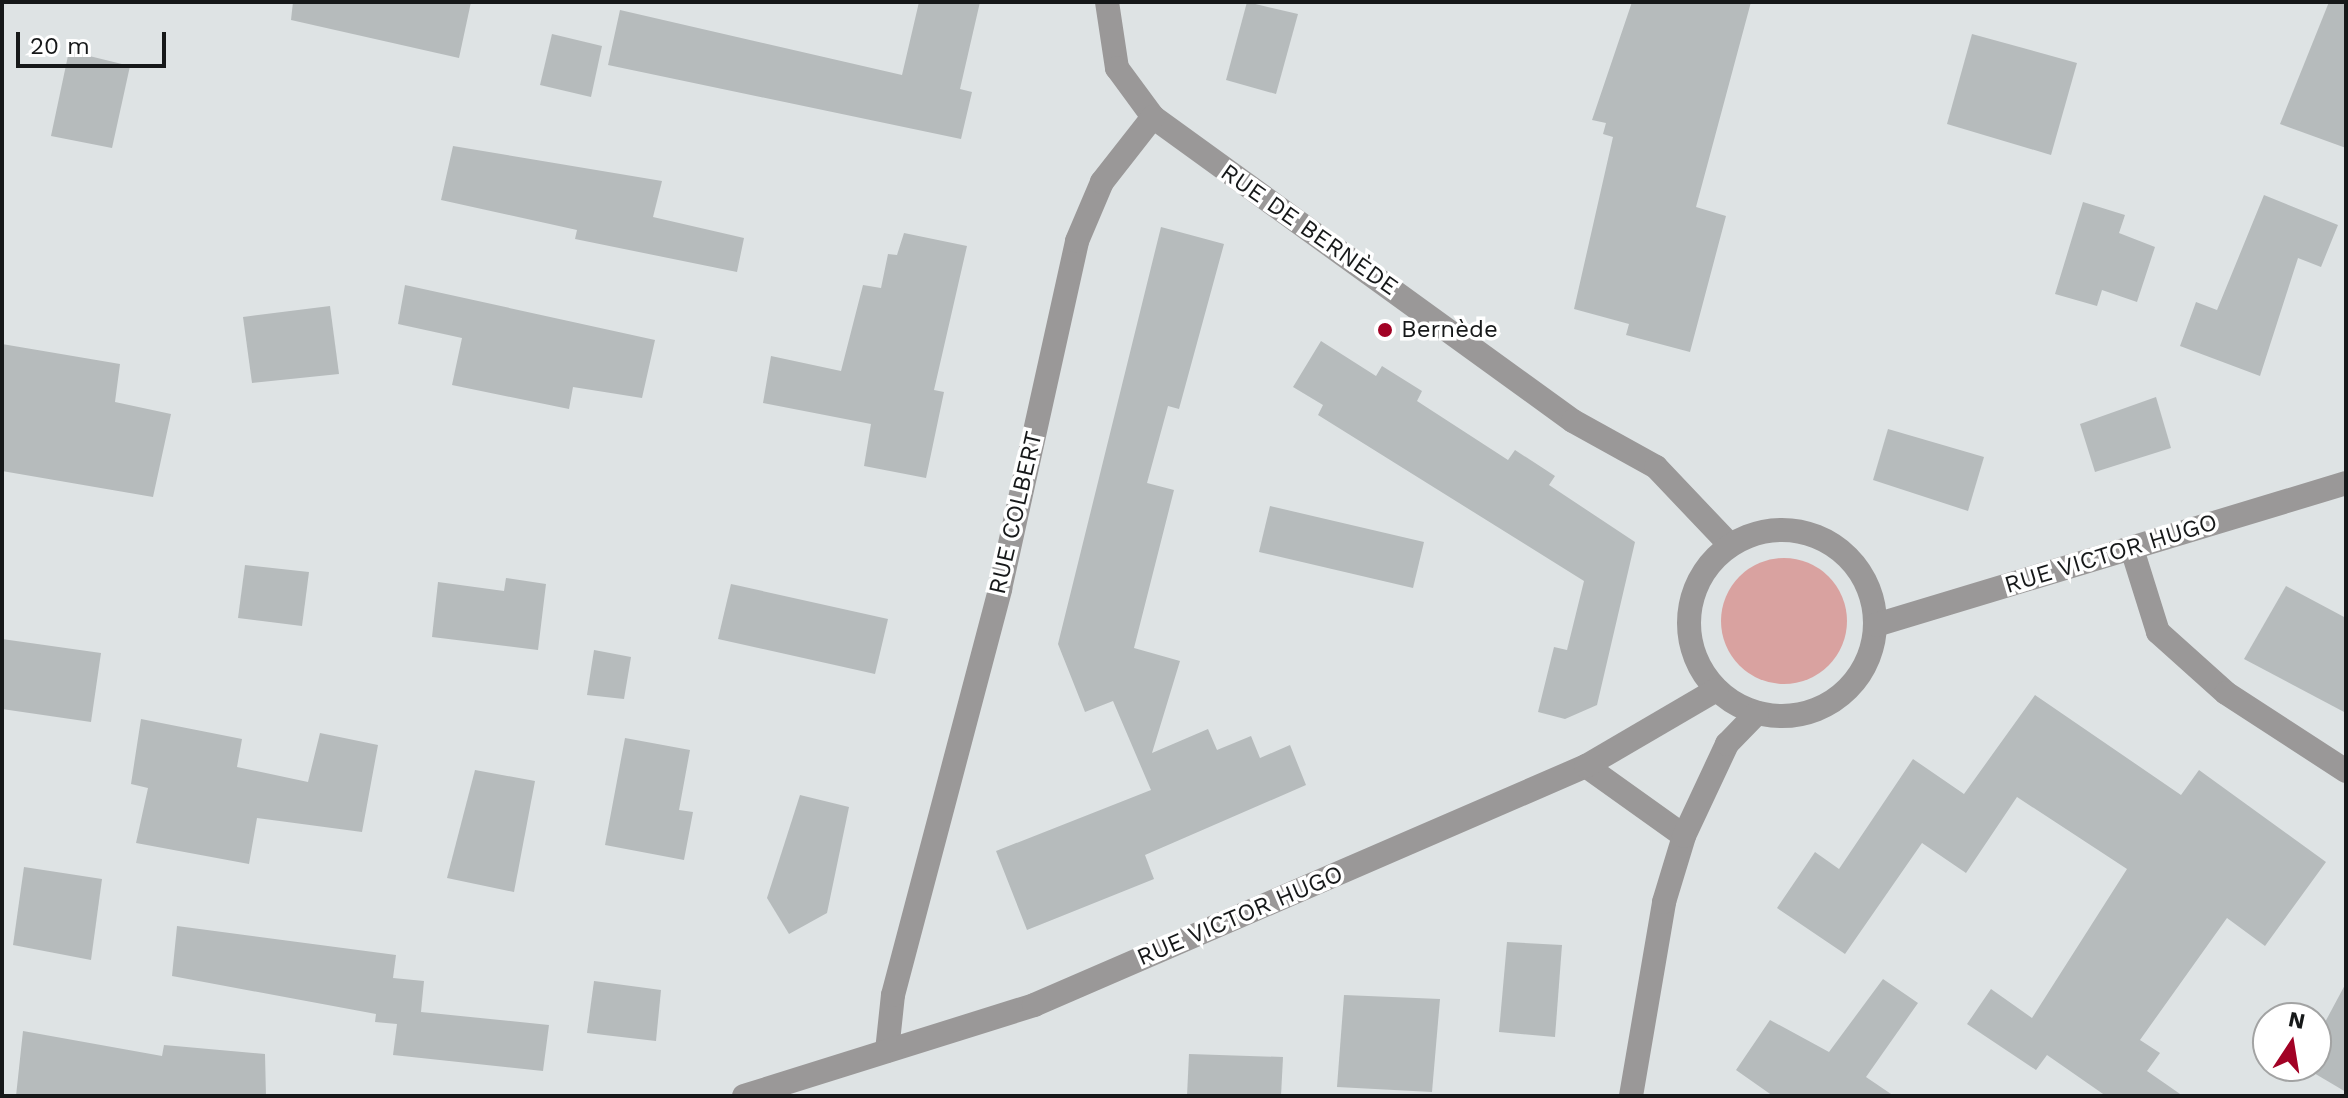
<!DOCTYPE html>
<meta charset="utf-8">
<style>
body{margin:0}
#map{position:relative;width:2348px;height:1098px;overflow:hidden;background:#dee3e4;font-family:"Work Sans",sans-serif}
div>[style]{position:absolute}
.green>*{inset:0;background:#d9a2a0}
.round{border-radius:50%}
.building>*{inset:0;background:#b6bbbc}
.minor>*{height:24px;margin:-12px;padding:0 12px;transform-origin:12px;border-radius:12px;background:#9a9898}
.minor>.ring{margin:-12px;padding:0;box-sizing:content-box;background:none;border:24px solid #9a9898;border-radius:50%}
.dots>*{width:22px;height:22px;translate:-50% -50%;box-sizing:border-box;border:4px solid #fff;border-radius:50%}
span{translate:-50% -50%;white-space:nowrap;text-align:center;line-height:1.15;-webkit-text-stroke:7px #fff;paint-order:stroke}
.street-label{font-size:24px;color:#161819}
.poi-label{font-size:24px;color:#161819}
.left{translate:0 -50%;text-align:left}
.frame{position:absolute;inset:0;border:4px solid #161819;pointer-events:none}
.north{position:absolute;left:2252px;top:1002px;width:80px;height:80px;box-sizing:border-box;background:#fff;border:2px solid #a2a3a3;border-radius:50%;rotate:12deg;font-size:22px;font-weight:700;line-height:32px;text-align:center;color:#161819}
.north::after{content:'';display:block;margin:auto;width:28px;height:36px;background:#a20225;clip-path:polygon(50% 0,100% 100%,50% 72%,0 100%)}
.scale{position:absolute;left:16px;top:32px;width:150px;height:36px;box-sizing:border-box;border:4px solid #161819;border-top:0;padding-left:10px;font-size:24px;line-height:28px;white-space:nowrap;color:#161819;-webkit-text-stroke:6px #fff;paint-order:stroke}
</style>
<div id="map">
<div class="green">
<i class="round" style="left:1721px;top:558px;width:126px;height:126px"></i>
</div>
<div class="building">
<i style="clip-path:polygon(293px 2px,471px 2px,459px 58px,291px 20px)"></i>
<i style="clip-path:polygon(919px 2px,980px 2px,960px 89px,972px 92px,961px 139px,608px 65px,620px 10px,902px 75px)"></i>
<i style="clip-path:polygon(1247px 2px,1298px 14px,1276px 94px,1226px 80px)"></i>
<i style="clip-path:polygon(1632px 2px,1751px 2px,1696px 207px,1726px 216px,1690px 352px,1626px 335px,1629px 324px,1574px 309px,1613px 137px,1603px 134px,1606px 123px,1592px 120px)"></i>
<i style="clip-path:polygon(2329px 2px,2346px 2px,2346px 148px,2280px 124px)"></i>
<i style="clip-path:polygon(552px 34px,602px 46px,591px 97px,540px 85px)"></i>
<i style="clip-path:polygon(1972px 34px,2077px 63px,2051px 155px,1947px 124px)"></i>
<i style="clip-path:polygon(69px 51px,130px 66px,112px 148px,51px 136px)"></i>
<i style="clip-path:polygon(453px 146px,662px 181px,653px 217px,744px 238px,737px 272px,575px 239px,577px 230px,441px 200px)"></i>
<i style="clip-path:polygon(2264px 195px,2338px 225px,2321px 267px,2298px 258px,2260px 376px,2180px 346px,2196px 302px,2217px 310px)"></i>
<i style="clip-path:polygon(2083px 202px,2125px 215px,2119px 233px,2155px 247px,2137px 302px,2102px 290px,2097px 306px,2055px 294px)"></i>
<i style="clip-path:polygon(1161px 227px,1224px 244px,1179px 409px,1168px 406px,1147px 483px,1174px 490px,1134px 648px,1180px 661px,1152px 753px,1208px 729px,1217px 750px,1251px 736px,1260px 758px,1290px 745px,1306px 785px,1145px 855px,1154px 879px,1027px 930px,996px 851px,1151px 790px,1113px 701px,1085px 712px,1058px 644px)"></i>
<i style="clip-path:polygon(904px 233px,967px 246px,934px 390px,944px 392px,926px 478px,864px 466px,871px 424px,763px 403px,771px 356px,841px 371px,863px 285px,881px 288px,888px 254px,897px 255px)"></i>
<i style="clip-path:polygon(405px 285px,655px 340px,642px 398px,573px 387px,569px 409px,452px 385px,462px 338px,398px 324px)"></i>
<i style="clip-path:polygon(330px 306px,339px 374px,252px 383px,243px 317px)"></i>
<i style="clip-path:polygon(1321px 341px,1376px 376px,1382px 366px,1422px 391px,1417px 401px,1508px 460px,1515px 450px,1555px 476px,1549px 485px,1635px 542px,1597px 705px,1565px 719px,1538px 712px,1554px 647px,1567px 650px,1584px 581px,1318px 415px,1323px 405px,1293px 387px)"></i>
<i style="clip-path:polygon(2px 344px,120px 364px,115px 402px,171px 414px,153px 497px,2px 471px)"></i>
<i style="clip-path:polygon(2156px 397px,2171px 448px,2095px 472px,2080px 424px)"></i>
<i style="clip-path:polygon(1888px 429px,1984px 457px,1968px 511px,1873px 480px)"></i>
<i style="clip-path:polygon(1270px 506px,1424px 542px,1413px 588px,1259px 552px)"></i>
<i style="clip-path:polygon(245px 565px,309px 572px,302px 626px,238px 618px)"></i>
<i style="clip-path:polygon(506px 578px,546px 584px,538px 650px,432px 637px,438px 582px,504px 591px)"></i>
<i style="clip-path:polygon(731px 584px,888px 619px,875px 674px,718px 639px)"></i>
<i style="clip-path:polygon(2286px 586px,2346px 618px,2346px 713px,2244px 659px)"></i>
<i style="clip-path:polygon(2px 639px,101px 653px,91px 722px,2px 709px)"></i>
<i style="clip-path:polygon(594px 650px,631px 657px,624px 699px,587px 695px)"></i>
<i style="clip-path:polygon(2035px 695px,2181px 795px,2199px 770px,2326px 862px,2265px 946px,2227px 918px,2140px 1040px,2160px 1053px,2147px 1071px,2183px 1096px,2106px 1096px,2047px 1055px,2036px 1070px,1967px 1024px,1991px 989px,2032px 1018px,2127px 869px,2017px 797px,1966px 873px,1922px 843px,1845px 954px,1777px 908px,1815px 852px,1839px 869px,1913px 759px,1964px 794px)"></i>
<i style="clip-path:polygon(141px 719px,242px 739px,237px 767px,308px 782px,320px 733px,378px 745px,362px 832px,257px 818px,249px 864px,136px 843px,148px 788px,131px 784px)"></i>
<i style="clip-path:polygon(625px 738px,690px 750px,679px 810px,693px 812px,684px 860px,605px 845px)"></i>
<i style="clip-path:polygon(475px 770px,535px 781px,514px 892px,447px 878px)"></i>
<i style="clip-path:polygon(800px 795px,849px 807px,827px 913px,789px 934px,767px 898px)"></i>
<i style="clip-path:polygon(24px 867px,102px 879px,91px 960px,13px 945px)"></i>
<i style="clip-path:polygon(177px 926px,396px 955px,393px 978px,424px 981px,421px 1012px,549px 1025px,543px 1071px,393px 1055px,397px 1024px,375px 1022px,376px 1014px,172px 976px)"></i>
<i style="clip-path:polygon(1507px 942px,1562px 945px,1555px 1037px,1499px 1032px)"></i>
<i style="clip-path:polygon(1883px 979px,1918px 1003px,1866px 1077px,1894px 1096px,1773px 1096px,1736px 1070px,1770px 1020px,1829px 1052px)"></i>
<i style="clip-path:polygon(594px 981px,661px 990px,656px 1041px,587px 1033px)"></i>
<i style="clip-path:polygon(2346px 983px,2346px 1092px,2302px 1066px,2316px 1066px,2316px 1039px)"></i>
<i style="clip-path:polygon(1344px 995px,1440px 999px,1432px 1092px,1337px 1087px)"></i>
<i style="clip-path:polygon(23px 1031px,162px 1056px,164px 1045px,265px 1054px,266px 1096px,16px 1096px)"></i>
<i style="clip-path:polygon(1189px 1054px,1283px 1057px,1281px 1096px,1187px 1096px)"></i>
</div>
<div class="minor">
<i style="left:1107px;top:2px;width:67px;rotate:81.4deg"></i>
<i style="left:1117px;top:68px;width:61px;rotate:53.7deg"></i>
<i style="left:1153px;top:117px;width:518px;rotate:35.9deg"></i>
<i style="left:1573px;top:421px;width:95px;rotate:29deg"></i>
<i style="left:1656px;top:467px;width:108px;rotate:46.5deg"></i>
<i class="ring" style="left:1689px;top:530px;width:162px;height:162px"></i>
<i style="left:2132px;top:549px;width:87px;rotate:72.6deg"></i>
<i style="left:2158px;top:632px;width:91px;rotate:41.9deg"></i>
<i style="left:2226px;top:693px;width:143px;rotate:33deg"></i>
<i style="left:1876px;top:625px;width:491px;rotate:-16.8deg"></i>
<i style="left:1586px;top:766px;width:120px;rotate:35.5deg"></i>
<i style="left:887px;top:1051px;width:56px;rotate:-83.9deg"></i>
<i style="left:893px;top:995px;width:420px;rotate:-75.2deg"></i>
<i style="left:1000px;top:589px;width:356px;rotate:-77.5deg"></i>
<i style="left:1077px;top:241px;width:64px;rotate:-67deg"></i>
<i style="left:1102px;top:182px;width:83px;rotate:-51.9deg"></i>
<i style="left:744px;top:1096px;width:304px;rotate:-17.4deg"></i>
<i style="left:1034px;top:1005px;width:602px;rotate:-23.41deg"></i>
<i style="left:1586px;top:766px;width:151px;rotate:-30.3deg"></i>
<i style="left:1631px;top:1096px;width:197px;rotate:-80.3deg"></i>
<i style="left:1664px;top:902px;width:69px;rotate:-73.1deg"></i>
<i style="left:1684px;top:836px;width:102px;rotate:-64.9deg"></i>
<i style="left:1727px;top:744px;width:43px;rotate:-45.9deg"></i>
</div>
<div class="dots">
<i style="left:1385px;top:330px;background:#a20225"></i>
</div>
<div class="street-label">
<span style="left:1309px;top:230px;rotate:35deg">RUE DE BERNÈDE</span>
<span style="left:1016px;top:513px;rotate:-77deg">RUE COLBERT</span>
<span style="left:2111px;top:554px;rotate:-17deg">RUE VICTOR HUGO</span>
<span style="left:1240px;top:916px;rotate:-23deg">RUE VICTOR HUGO</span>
</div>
<div class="poi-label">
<span class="left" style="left:1401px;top:330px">Bernède</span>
</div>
<div class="frame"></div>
<div class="north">N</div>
<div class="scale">20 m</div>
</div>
